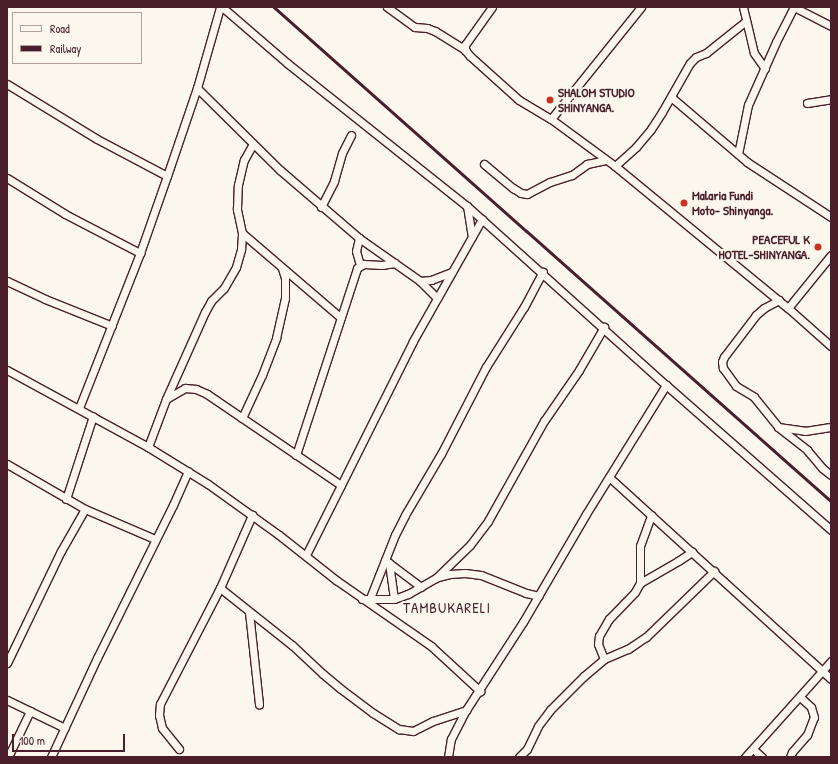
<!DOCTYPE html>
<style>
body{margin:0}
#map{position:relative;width:838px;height:764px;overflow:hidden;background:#fbf7ec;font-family:"Patrick Hand",sans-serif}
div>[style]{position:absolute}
.roads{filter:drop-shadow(1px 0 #4a1f2b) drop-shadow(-1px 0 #4a1f2b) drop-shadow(0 1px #4a1f2b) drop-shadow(0 -1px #4a1f2b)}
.street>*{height:7px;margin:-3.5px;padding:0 3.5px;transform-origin:3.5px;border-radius:3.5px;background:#fbf7ec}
.rail>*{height:2.5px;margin:-1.25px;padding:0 1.25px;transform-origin:1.25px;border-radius:1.25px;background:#4a1f2b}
.dots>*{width:11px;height:11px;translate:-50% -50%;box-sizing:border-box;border:2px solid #fbf7ec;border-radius:50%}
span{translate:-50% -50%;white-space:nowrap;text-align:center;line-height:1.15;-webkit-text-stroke:4px #fbf7ec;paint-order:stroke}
.poi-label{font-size:13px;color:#4a1f2b;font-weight:700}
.left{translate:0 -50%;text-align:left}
.right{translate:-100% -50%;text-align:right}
.quarter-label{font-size:15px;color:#4a1f2b;letter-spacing:1px}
.frame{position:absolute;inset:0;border:8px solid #4a1f2b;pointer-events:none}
.legend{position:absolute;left:12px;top:12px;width:130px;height:52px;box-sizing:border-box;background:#fbf7ec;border:1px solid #b4a19f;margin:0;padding:5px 7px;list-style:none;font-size:12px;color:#4a1f2b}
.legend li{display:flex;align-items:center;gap:8px;height:20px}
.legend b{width:20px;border:1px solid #b4a19f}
.scale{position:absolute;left:12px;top:734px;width:113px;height:18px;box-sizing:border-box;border:2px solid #4a1f2b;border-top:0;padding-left:5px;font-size:12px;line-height:14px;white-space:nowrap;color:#4a1f2b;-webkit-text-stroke:3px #fbf7ec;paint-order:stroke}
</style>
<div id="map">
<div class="roads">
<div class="street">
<i style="left:222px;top:7px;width:86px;rotate:40.7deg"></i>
<i style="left:287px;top:63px;width:230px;rotate:38.5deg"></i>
<i style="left:467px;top:206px;width:268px;rotate:42deg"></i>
<i style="left:666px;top:385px;width:220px;rotate:41.3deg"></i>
<i style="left:387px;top:7px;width:34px;rotate:36deg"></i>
<i style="left:415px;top:27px;width:12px;rotate:5deg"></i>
<i style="left:427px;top:28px;width:9px;rotate:21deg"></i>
<i style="left:435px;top:31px;width:36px;rotate:32deg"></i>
<i style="left:492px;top:7px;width:47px;rotate:125.4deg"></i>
<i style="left:465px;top:45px;width:5px;rotate:90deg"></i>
<i style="left:465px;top:50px;width:8px;rotate:50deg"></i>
<i style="left:470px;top:56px;width:66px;rotate:41.9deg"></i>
<i style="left:519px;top:100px;width:37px;rotate:31deg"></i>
<i style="left:551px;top:119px;width:79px;rotate:36.3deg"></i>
<i style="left:615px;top:166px;width:224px;rotate:39.4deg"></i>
<i style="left:788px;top:308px;width:57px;rotate:41.5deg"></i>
<i style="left:743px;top:7px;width:47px;rotate:76.6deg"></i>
<i style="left:754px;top:53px;width:19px;rotate:55deg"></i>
<i style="left:794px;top:7px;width:42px;rotate:27.2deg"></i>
<i style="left:7px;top:84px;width:105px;rotate:31.4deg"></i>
<i style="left:97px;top:139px;width:79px;rotate:27.9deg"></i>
<i style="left:197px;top:88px;width:117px;rotate:44.7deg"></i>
<i style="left:280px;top:170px;width:104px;rotate:40.7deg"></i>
<i style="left:359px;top:238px;width:75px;rotate:35.2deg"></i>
<i style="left:420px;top:281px;width:11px;rotate:-5deg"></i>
<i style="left:431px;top:280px;width:22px;rotate:-21deg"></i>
<i style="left:671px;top:97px;width:100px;rotate:40.5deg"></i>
<i style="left:747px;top:162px;width:100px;rotate:33.2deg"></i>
<i style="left:807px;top:103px;width:24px;rotate:-9deg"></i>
<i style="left:551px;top:119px;width:144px;rotate:-51.2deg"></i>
<i style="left:738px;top:154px;width:50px;rotate:-78.5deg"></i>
<i style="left:748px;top:105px;width:69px;rotate:-66deg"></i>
<i style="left:776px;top:42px;width:39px;rotate:-63deg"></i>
<i style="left:484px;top:164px;width:38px;rotate:40deg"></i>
<i style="left:513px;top:188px;width:9px;rotate:32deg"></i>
<i style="left:521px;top:193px;width:6px;rotate:9deg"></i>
<i style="left:527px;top:194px;width:26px;rotate:-28deg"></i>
<i style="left:550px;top:182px;width:23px;rotate:-18deg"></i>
<i style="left:572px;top:175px;width:19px;rotate:-36deg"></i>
<i style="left:587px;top:164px;width:19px;rotate:-12deg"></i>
<i style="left:615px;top:166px;width:28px;rotate:-42deg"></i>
<i style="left:636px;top:147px;width:23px;rotate:-50deg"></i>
<i style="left:651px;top:129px;width:20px;rotate:-57deg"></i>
<i style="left:662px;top:112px;width:56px;rotate:-60.3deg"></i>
<i style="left:690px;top:63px;width:8px;rotate:-45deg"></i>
<i style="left:696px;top:57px;width:11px;rotate:-22deg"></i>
<i style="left:706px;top:53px;width:51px;rotate:-38.7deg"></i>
<i style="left:7px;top:178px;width:68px;rotate:31.8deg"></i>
<i style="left:65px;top:214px;width:85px;rotate:27.5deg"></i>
<i style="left:467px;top:206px;width:31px;rotate:81deg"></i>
<i style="left:321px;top:207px;width:29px;rotate:-63deg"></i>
<i style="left:334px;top:181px;width:29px;rotate:-74deg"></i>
<i style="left:342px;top:153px;width:20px;rotate:-63deg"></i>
<i style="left:242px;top:233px;width:130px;rotate:40.6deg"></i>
<i style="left:359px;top:238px;width:13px;rotate:103deg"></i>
<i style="left:356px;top:251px;width:15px;rotate:74deg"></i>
<i style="left:7px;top:281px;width:42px;rotate:25.3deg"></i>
<i style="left:45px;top:299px;width:72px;rotate:21.9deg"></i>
<i style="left:420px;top:281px;width:24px;rotate:45deg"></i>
<i style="left:779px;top:300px;width:17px;rotate:152deg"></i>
<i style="left:764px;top:308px;width:11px;rotate:139deg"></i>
<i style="left:756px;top:315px;width:53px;rotate:127.3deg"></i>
<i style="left:724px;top:357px;width:5px;rotate:112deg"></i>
<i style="left:722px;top:362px;width:6px;rotate:81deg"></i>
<i style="left:723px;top:368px;width:22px;rotate:54deg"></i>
<i style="left:736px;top:386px;width:21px;rotate:31deg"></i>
<i style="left:754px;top:397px;width:38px;rotate:51deg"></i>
<i style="left:778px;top:427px;width:37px;rotate:38deg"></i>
<i style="left:807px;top:450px;width:23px;rotate:50deg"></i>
<i style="left:822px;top:468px;width:11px;rotate:38deg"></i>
<i style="left:788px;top:308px;width:68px;rotate:-50.9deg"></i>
<i style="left:7px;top:370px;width:161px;rotate:28.6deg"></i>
<i style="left:148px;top:447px;width:70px;rotate:31.7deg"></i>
<i style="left:208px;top:484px;width:87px;rotate:35.7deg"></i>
<i style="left:279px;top:535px;width:73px;rotate:38.3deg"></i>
<i style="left:336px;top:580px;width:116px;rotate:34.8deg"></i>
<i style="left:431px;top:646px;width:67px;rotate:42.6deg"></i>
<i style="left:166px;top:399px;width:22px;rotate:-30deg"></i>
<i style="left:185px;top:388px;width:11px;rotate:5deg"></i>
<i style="left:196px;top:389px;width:12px;rotate:24deg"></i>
<i style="left:207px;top:394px;width:162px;rotate:34.2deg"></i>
<i style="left:79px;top:408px;width:167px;rotate:-68.5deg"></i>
<i style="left:140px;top:253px;width:82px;rotate:-70.7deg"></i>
<i style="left:167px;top:176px;width:93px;rotate:-71.2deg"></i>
<i style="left:197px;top:88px;width:84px;rotate:-74.1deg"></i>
<i style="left:242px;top:418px;width:47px;rotate:-65.1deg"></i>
<i style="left:262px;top:375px;width:40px;rotate:-69deg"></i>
<i style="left:276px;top:338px;width:41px;rotate:-77.3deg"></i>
<i style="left:285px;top:298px;width:20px;rotate:-90deg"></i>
<i style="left:285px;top:278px;width:10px;rotate:-107deg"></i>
<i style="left:778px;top:427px;width:27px;rotate:8deg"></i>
<i style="left:805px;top:431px;width:24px;rotate:-9deg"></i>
<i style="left:148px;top:447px;width:51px;rotate:-69.4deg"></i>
<i style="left:166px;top:399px;width:95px;rotate:-65.9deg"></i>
<i style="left:205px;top:312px;width:13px;rotate:-61deg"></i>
<i style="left:211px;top:301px;width:18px;rotate:-45deg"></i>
<i style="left:224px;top:288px;width:24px;rotate:-60deg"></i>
<i style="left:236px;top:267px;width:19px;rotate:-74deg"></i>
<i style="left:241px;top:249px;width:16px;rotate:-86deg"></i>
<i style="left:242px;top:233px;width:25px;rotate:-102deg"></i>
<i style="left:237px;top:209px;width:24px;rotate:-88deg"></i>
<i style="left:238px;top:185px;width:26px;rotate:-77deg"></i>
<i style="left:244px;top:160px;width:18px;rotate:-61deg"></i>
<i style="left:296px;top:455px;width:197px;rotate:-71.9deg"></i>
<i style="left:357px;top:268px;width:8px;rotate:-30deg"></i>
<i style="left:364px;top:264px;width:18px;rotate:3deg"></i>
<i style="left:382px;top:265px;width:13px;rotate:-9deg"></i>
<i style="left:7px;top:464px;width:90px;rotate:30deg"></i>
<i style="left:85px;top:509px;width:76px;rotate:23.2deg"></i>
<i style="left:609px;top:477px;width:300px;rotate:42.3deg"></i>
<i style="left:66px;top:499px;width:87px;rotate:-72deg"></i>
<i style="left:306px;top:555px;width:239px;rotate:-63.4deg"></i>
<i style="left:413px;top:341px;width:140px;rotate:-60.5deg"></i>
<i style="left:385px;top:560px;width:45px;rotate:36.9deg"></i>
<i style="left:389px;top:563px;width:36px;rotate:82deg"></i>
<i style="left:438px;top:577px;width:12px;rotate:-14deg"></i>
<i style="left:450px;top:574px;width:15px;rotate:-4deg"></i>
<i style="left:465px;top:573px;width:16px;rotate:7deg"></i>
<i style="left:481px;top:575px;width:48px;rotate:21.8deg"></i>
<i style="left:526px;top:593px;width:13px;rotate:13deg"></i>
<i style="left:640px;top:583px;width:44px;rotate:-30.1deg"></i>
<i style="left:678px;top:561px;width:17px;rotate:-33deg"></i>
<i style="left:220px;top:588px;width:92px;rotate:38.4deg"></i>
<i style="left:292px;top:645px;width:42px;rotate:43.1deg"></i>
<i style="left:323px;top:674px;width:23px;rotate:40deg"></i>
<i style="left:341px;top:689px;width:40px;rotate:37deg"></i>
<i style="left:373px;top:713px;width:31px;rotate:32deg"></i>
<i style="left:399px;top:729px;width:14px;rotate:8deg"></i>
<i style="left:413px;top:731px;width:22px;rotate:-27deg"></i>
<i style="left:433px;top:721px;width:35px;rotate:-18deg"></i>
<i style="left:370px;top:598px;width:68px;rotate:-68.4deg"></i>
<i style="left:395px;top:535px;width:22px;rotate:-63deg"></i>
<i style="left:405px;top:515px;width:71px;rotate:-59.5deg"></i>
<i style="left:441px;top:454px;width:98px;rotate:-62.7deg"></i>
<i style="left:486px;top:367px;width:71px;rotate:-57.7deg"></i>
<i style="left:524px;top:307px;width:40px;rotate:-62deg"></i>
<i style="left:362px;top:599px;width:32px"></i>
<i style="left:394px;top:599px;width:15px;rotate:-20deg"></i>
<i style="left:408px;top:594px;width:32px;rotate:-30deg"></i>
<i style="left:436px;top:578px;width:47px;rotate:-44.1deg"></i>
<i style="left:470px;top:545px;width:30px;rotate:-53deg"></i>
<i style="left:488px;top:521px;width:115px;rotate:-60.8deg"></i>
<i style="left:544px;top:421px;width:62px;rotate:-55.5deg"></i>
<i style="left:579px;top:370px;width:50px;rotate:-59.8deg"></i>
<i style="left:249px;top:612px;width:93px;rotate:83.8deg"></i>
<i style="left:604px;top:659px;width:16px;rotate:-112deg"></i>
<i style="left:598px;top:644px;width:8px;rotate:-83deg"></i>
<i style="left:599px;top:636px;width:20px;rotate:-60deg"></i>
<i style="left:609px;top:619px;width:37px;rotate:-46deg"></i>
<i style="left:635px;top:592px;width:10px;rotate:-61deg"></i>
<i style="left:640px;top:583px;width:37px;rotate:-90deg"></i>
<i style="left:640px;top:546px;width:33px;rotate:-70deg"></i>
<i style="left:7px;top:663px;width:124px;rotate:-64.3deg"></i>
<i style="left:61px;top:551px;width:48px;rotate:-60.3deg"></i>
<i style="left:7px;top:700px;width:64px;rotate:25.8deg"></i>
<i style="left:179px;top:749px;width:27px;rotate:-129deg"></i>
<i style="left:162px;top:728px;width:13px;rotate:-103deg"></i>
<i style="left:159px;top:715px;width:11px;rotate:-85deg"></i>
<i style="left:160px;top:704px;width:131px;rotate:-62.7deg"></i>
<i style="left:220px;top:588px;width:80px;rotate:-66.3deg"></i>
<i style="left:753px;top:749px;width:12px;rotate:42deg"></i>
<i style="left:8px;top:757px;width:51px;rotate:-64.4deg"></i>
<i style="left:51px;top:757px;width:109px;rotate:-65.1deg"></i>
<i style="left:97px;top:658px;width:171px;rotate:-63.6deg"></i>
<i style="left:173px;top:505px;width:37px;rotate:-66deg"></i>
<i style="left:448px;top:757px;width:18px;rotate:-81deg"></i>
<i style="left:451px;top:739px;width:33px;rotate:-63deg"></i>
<i style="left:466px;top:710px;width:105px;rotate:-57.1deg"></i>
<i style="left:523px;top:622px;width:125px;rotate:-59.7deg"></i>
<i style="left:586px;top:514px;width:152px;rotate:-58.2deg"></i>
<i style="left:519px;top:757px;width:11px;rotate:-45deg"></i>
<i style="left:527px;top:749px;width:25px;rotate:-64deg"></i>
<i style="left:538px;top:726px;width:20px;rotate:-53deg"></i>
<i style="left:550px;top:710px;width:48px;rotate:-45deg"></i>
<i style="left:584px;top:676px;width:26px;rotate:-40deg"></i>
<i style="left:604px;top:659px;width:26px;rotate:-23deg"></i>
<i style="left:628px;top:649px;width:22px;rotate:-34deg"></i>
<i style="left:646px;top:637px;width:95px;rotate:-44.1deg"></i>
<i style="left:745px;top:757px;width:129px;rotate:-48.1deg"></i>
<i style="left:790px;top:757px;width:5px;rotate:-68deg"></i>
<i style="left:792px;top:752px;width:23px;rotate:-49deg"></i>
<i style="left:807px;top:735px;width:19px;rotate:-69deg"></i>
<i style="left:814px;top:717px;width:10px;rotate:-107deg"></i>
<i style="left:811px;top:707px;width:15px;rotate:-138deg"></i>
</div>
</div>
<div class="rail">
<i style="left:274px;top:7px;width:745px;rotate:41.57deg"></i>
</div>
<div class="dots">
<i style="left:550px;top:100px;background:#c8321e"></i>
<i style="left:684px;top:203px;background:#c8321e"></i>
<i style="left:818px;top:247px;background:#c8321e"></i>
</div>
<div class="poi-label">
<span class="left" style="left:558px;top:100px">SHALOM STUDIO<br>SHINYANGA.</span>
<span class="left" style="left:692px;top:203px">Malaria Fundi<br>Moto- Shinyanga.</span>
<span class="right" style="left:810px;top:247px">PEACEFUL K<br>HOTEL-SHINYANGA.</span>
</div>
<div class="quarter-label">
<span style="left:447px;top:608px">TAMBUKARELI</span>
</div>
<div class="frame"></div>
<ul class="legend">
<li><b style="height:5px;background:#fbf7ec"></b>Road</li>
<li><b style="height:5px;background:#4a1f2b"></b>Railway</li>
</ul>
<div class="scale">100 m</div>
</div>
